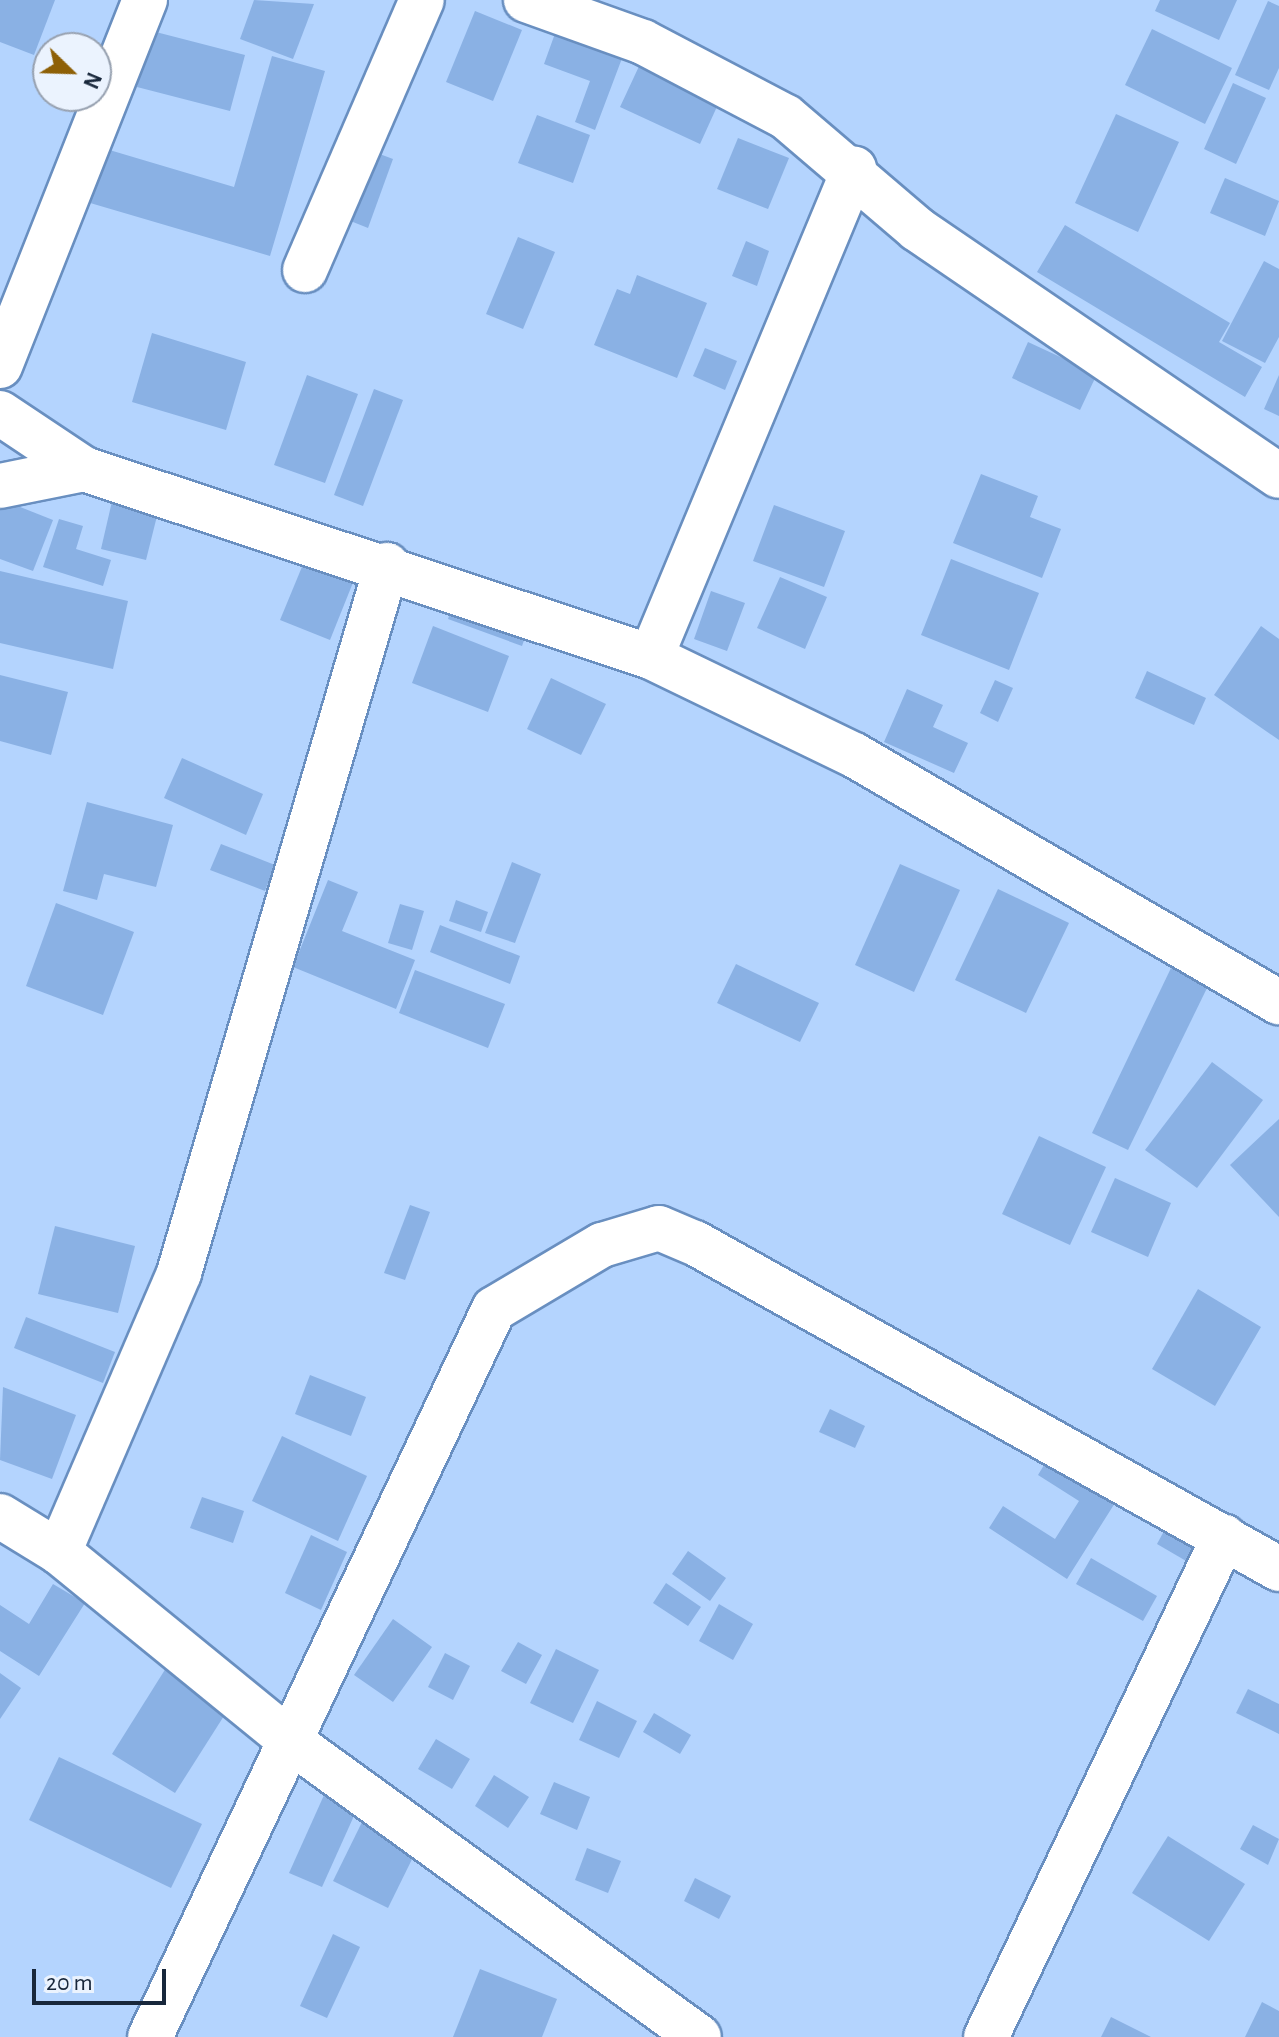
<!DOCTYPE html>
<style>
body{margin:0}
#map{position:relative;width:1279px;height:2037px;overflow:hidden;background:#b4d4fe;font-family:"Alegreya Sans",sans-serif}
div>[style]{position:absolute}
.building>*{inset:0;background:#8ab1e4}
.roads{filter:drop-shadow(2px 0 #698fc0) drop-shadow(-2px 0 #698fc0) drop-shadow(0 2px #698fc0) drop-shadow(0 -2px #698fc0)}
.minor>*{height:44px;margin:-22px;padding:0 22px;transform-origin:22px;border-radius:22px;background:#fff}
span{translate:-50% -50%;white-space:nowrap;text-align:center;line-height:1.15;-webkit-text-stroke:6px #ebf3fe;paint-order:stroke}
.north{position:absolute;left:32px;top:32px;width:80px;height:80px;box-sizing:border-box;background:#ebf3fe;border:2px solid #97a1b0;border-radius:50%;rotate:113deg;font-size:22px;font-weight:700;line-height:32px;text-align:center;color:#18273b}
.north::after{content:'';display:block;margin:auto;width:28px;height:36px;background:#8e6007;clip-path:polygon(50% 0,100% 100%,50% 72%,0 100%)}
.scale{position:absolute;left:32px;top:1969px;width:134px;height:36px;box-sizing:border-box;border:4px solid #18273b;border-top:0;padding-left:10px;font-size:24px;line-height:28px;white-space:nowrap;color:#18273b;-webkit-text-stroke:6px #ebf3fe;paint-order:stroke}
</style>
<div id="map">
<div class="building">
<i style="clip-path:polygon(0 0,55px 0,34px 55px,0 42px)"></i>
<i style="clip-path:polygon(254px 0,314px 4px,293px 59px,240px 39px)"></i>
<i style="clip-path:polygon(1160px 0,1237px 0,1219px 40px,1155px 11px)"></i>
<i style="clip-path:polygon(1268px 1px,1279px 6px,1279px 68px,1269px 90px,1235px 75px)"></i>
<i style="clip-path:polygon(475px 11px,522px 30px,493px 101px,446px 82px)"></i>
<i style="clip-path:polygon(557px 28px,624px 53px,595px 130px,575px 122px,590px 81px,544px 64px)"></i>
<i style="clip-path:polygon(1152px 29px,1232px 68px,1205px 124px,1125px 85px)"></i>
<i style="clip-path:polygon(152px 31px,245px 55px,230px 111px,137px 87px)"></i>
<i style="clip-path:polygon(272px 56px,325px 71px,270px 256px,80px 200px,96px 146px,234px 187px)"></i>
<i style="clip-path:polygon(641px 62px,720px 100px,700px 144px,620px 107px)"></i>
<i style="clip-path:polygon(1233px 83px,1266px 98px,1236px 164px,1204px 149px)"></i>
<i style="clip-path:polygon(1116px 114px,1179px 142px,1138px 232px,1075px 203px)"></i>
<i style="clip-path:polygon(537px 115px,590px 135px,573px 183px,518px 163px)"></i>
<i style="clip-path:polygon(738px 138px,789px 158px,768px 209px,717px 189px)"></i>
<i style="clip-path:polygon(369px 150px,393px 159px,368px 228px,343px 218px)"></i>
<i style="clip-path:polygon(1225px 178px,1279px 201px,1265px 236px,1210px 213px)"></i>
<i style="clip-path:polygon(1065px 225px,1230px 323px,1219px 342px,1262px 367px,1245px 397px,1037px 272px)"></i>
<i style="clip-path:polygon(518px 237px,555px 252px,523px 329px,486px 314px)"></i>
<i style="clip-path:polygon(746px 241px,769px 251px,757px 286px,732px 276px)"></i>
<i style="clip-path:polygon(1264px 261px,1279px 269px,1279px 337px,1265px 363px,1222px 341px)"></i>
<i style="clip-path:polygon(637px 275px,707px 303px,677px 378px,594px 345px,617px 289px,630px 294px)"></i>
<i style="clip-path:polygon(152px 333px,246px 362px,226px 430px,132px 402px)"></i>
<i style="clip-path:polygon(1028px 342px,1097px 374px,1080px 410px,1012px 378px)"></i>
<i style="clip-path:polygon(705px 348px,737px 361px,725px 390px,693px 376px)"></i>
<i style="clip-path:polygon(307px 375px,358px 394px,325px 483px,274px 465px)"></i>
<i style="clip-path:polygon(1279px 375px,1279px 416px,1264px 409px)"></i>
<i style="clip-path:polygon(374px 389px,403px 400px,363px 506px,334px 495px)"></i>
<i style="clip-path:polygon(981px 474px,1038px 496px,1030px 517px,1061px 529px,1042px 578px,953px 543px)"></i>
<i style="clip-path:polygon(113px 497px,159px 508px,146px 560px,101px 549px)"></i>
<i style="clip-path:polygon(0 499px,53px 520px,33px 571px,0 559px)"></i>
<i style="clip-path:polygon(774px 505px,845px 531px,824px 587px,753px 561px)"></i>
<i style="clip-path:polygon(59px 519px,83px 526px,76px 549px,111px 560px,103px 586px,43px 567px)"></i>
<i style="clip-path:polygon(311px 545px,360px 565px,330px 640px,280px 620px)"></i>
<i style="clip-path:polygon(951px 559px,1039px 593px,1009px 670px,921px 635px)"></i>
<i style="clip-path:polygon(0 571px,128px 601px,113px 669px,0 643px)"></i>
<i style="clip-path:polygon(780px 577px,827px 597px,805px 649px,757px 628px)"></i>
<i style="clip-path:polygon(459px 587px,533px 615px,522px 646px,448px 619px)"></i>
<i style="clip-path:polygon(711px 591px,745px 603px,727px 651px,694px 639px)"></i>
<i style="clip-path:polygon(433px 626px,509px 656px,488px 712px,412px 683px)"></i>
<i style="clip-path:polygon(1261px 626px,1279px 639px,1279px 740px,1214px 695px)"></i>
<i style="clip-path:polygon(1147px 671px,1206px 698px,1194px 725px,1135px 698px)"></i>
<i style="clip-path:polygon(0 675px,68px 692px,51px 755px,0 741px)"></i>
<i style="clip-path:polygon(551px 678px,606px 704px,581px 755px,527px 729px)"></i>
<i style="clip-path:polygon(995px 680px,1013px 688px,998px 722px,980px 713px)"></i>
<i style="clip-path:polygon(907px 689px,943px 705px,933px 727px,968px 743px,954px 773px,884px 742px)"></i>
<i style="clip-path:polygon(182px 758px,263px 794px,246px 835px,164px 798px)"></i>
<i style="clip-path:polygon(87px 802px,173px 825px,156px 887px,104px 874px,97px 900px,63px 891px)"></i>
<i style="clip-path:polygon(221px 844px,275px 865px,265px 891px,210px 870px)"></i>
<i style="clip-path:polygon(512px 862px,541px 874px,515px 943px,485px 933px)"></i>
<i style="clip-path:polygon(900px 864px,960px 890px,914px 992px,855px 965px)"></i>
<i style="clip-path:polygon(328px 880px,358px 892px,342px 931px,415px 960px,396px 1009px,293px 967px)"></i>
<i style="clip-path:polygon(998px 889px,1069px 923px,1026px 1013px,955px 980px)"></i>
<i style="clip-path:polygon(456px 900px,488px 912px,481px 932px,449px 921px)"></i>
<i style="clip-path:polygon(56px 903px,134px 932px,103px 1015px,26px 986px)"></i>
<i style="clip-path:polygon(400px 904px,424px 911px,412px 950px,388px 943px)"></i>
<i style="clip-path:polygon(440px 925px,520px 956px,510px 984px,430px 952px)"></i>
<i style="clip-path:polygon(736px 964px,819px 1003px,800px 1042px,717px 1003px)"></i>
<i style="clip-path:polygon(1171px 968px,1208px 986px,1128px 1150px,1092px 1133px)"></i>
<i style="clip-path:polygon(415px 970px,505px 1004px,488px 1048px,399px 1013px)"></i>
<i style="clip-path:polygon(1212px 1062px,1263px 1100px,1197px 1188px,1145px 1150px)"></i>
<i style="clip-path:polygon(1279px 1119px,1279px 1217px,1230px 1165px)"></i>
<i style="clip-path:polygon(1039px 1136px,1106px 1167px,1070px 1245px,1002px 1214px)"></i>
<i style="clip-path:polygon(1115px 1178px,1171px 1203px,1148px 1257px,1091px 1232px)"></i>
<i style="clip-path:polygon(410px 1205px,430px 1212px,405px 1280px,384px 1273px)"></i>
<i style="clip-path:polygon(55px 1226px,135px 1246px,118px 1313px,38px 1294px)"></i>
<i style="clip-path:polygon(1198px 1289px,1261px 1327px,1215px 1406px,1152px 1369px)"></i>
<i style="clip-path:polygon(26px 1317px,115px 1352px,103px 1383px,14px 1348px)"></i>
<i style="clip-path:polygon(310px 1375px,366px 1397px,351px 1436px,295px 1414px)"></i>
<i style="clip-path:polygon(3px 1387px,76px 1415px,52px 1479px,0 1460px)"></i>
<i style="clip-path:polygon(830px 1409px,865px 1426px,855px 1448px,819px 1432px)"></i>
<i style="clip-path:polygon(282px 1436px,367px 1476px,338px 1541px,252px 1501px)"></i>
<i style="clip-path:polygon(1052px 1452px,1120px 1495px,1067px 1579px,989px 1528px,1003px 1506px,1055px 1539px,1079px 1501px,1038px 1475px)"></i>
<i style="clip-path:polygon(202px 1497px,244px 1511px,233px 1543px,190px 1528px)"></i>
<i style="clip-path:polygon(1170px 1520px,1206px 1540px,1193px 1565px,1157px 1544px)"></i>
<i style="clip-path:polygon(311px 1535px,347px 1552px,321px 1610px,285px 1593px)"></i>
<i style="clip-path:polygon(688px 1551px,726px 1578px,710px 1601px,672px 1574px)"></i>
<i style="clip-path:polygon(1091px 1558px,1157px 1596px,1143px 1621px,1076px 1584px)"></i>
<i style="clip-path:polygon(666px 1583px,701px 1607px,688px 1626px,653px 1603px)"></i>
<i style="clip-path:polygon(53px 1584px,85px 1603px,39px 1676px,0 1651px,0 1605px,29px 1624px)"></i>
<i style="clip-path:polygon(719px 1604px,753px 1624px,733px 1660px,699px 1641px)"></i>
<i style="clip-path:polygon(393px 1619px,432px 1647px,393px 1702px,354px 1675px)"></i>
<i style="clip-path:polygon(518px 1642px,542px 1655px,526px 1684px,501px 1671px)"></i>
<i style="clip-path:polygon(556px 1649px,599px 1670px,573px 1723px,530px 1703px)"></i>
<i style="clip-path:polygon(445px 1653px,470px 1666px,453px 1700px,428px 1687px)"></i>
<i style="clip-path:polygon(166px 1668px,229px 1708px,175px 1793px,112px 1754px)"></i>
<i style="clip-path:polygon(0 1673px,21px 1688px,0 1719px)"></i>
<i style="clip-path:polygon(1248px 1689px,1279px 1704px,1279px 1734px,1236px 1713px)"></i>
<i style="clip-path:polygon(597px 1701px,637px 1721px,619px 1758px,579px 1740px)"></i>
<i style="clip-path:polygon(654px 1713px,691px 1735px,680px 1754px,643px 1732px)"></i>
<i style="clip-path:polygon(436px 1739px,470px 1759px,452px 1789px,418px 1769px)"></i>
<i style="clip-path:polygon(59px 1757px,202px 1824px,171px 1888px,29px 1820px)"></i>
<i style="clip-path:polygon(494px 1775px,529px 1797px,508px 1828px,475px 1806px)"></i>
<i style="clip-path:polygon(554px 1782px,590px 1797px,577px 1830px,540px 1814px)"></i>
<i style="clip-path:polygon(329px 1784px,362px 1798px,322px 1887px,289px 1873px)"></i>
<i style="clip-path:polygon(365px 1816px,420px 1843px,388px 1908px,333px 1881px)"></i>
<i style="clip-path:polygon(1253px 1825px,1279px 1839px,1268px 1865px,1240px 1849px)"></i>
<i style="clip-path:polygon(1168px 1836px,1245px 1884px,1209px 1941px,1132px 1893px)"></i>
<i style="clip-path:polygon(587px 1848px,621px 1861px,608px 1893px,575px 1880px)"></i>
<i style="clip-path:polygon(695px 1878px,731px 1896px,719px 1919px,684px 1901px)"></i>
<i style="clip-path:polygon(333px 1934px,360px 1947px,327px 2018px,300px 2006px)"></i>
<i style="clip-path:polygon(480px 1969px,557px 1999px,542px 2037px,453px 2037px)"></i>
<i style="clip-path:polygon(1262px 2002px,1279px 2011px,1279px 2037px,1245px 2037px)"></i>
<i style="clip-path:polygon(1111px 2017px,1151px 2037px,1101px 2037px)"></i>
</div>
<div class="roads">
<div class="minor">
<i style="left:526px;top:0;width:124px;rotate:19.7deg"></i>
<i style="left:643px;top:42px;width:161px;rotate:27.7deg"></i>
<i style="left:786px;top:117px;width:172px;rotate:40.5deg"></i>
<i style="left:917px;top:229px;width:438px;rotate:34.3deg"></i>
<i style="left:305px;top:270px;width:294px;rotate:-66.6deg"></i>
<i style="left:0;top:366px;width:394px;rotate:-68.4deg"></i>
<i style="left:0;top:413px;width:101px;rotate:33.7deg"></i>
<i style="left:84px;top:469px;width:597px;rotate:18.34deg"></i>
<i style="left:651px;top:657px;width:225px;rotate:25.8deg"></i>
<i style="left:854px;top:755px;width:492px;rotate:30.2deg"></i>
<i style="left:0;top:486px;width:86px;rotate:-11.4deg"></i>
<i style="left:651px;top:657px;width:529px;rotate:-67.41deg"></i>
<i style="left:0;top:1516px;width:69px;rotate:31.4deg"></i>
<i style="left:59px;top:1552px;width:302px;rotate:39.2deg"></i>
<i style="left:293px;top:1743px;width:501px;rotate:35.91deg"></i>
<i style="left:59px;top:1552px;width:304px;rotate:-66.7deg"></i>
<i style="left:179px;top:1273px;width:738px;rotate:-73.63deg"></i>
<i style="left:150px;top:2037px;width:805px;rotate:-64.71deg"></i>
<i style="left:494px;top:1309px;width:126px;rotate:-30.7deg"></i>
<i style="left:602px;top:1245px;width:59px;rotate:-16.6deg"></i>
<i style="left:659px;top:1228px;width:39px;rotate:23deg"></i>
<i style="left:695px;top:1243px;width:669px;rotate:29.17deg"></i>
<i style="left:986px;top:2037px;width:554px;rotate:-64.55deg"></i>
</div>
</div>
<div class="north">N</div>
<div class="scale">20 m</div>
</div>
